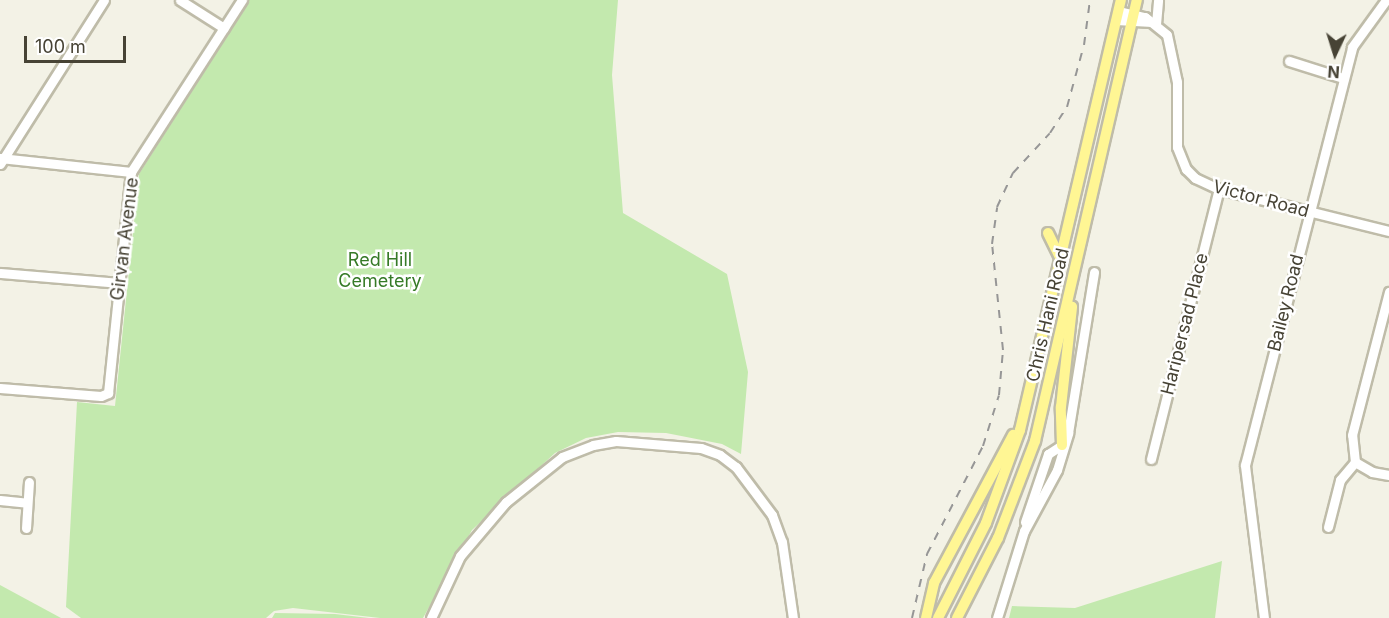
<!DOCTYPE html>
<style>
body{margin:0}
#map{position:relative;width:1389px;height:618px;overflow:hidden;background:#f3f2e6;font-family:Inter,sans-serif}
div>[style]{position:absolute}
.green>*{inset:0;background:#c3e9ae}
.roads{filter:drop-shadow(2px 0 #bfbca9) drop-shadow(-2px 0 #bfbca9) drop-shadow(0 2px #bfbca9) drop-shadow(0 -2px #bfbca9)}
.minor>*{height:9px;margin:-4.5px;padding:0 4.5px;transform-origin:4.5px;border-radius:4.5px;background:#fff}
.major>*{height:10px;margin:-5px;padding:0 5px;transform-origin:5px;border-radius:5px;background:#fff694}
.rail>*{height:2px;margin-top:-1px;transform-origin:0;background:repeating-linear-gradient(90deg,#969696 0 8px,transparent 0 16px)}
span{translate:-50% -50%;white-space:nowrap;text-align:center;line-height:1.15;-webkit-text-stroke:5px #fff;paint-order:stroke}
.street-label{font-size:18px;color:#474335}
.park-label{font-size:18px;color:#367a27}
.north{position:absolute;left:1305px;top:24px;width:60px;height:60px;-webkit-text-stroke:4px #fff;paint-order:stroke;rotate:184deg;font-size:16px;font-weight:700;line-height:24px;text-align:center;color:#474335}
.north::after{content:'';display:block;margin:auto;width:21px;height:27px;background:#474335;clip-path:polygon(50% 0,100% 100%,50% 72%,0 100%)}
.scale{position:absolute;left:24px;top:36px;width:102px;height:27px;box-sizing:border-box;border:3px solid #474335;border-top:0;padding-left:8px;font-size:18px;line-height:21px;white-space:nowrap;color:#474335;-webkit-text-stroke:4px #fff;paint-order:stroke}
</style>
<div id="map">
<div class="green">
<i style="clip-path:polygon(249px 0,618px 0,612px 75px,623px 213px,727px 274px,748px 372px,741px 454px,722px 444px,666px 433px,618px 432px,586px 438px,555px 453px,472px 530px,423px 618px,380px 618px,293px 608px,274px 611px,266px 618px,81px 618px,66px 607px,77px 402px,115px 406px,139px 174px)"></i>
<i style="clip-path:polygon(1222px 561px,1215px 618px,1009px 618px,1012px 606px,1075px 608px)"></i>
<i style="clip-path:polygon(0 585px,61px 618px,0 618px)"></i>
<i style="clip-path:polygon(275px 613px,335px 614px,369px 618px,272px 618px)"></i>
</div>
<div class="roads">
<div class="minor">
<i style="left:180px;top:0;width:52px;rotate:32.5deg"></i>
<i style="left:1118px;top:11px;width:28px;rotate:13deg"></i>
<i style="left:1145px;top:17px;width:28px;rotate:39deg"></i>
<i style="left:1167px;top:35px;width:48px;rotate:78deg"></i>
<i style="left:1177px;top:82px;width:65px;rotate:90deg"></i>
<i style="left:1177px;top:147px;width:24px;rotate:68deg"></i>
<i style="left:1186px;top:169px;width:13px;rotate:45deg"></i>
<i style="left:1195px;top:178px;width:26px;rotate:25deg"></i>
<i style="left:1219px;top:189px;width:175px;rotate:13.9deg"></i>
<i style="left:1116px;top:20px;width:36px;rotate:3deg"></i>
<i style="left:1156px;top:24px;width:24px;rotate:-85deg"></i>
<i style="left:1289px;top:61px;width:57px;rotate:17.5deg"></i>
<i style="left:0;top:158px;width:132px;rotate:6.1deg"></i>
<i style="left:0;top:164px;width:194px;rotate:-57.6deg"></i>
<i style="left:0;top:273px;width:119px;rotate:4.8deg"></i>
<i style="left:0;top:388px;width:101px;rotate:4.5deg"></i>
<i style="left:101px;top:396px;width:8px;rotate:-23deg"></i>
<i style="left:108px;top:393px;width:222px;rotate:-84.1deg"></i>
<i style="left:131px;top:172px;width:205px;rotate:-57.2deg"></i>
<i style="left:1151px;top:459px;width:278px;rotate:-75.9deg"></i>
<i style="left:1355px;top:462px;width:27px;rotate:-96deg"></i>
<i style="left:1352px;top:435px;width:148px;rotate:-75.5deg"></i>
<i style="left:1355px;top:462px;width:20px;rotate:30deg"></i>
<i style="left:1372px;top:472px;width:17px;rotate:10deg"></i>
<i style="left:0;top:500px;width:27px;rotate:6deg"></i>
<i style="left:1025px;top:522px;width:72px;rotate:-71.3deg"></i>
<i style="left:1048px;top:454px;width:17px;rotate:-33deg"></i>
<i style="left:1328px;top:527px;width:49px;rotate:-75.7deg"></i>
<i style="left:1340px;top:480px;width:23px;rotate:-50deg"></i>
<i style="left:26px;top:528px;width:46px;rotate:-86.3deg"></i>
<i style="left:431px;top:618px;width:68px;rotate:-64.9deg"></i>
<i style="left:460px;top:556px;width:71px;rotate:-49.6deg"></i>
<i style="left:506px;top:502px;width:72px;rotate:-38.8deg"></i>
<i style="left:562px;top:457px;width:33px;rotate:-21deg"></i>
<i style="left:593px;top:445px;width:23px;rotate:-10deg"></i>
<i style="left:616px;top:441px;width:85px;rotate:4.7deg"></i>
<i style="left:701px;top:448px;width:20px;rotate:20deg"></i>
<i style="left:720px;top:455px;width:20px;rotate:37deg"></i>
<i style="left:736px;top:467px;width:60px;rotate:53.1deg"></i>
<i style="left:772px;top:515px;width:29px;rotate:70deg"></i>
<i style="left:782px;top:542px;width:77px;rotate:81.8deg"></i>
<i style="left:997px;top:618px;width:91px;rotate:-72.8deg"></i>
<i style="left:1024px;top:531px;width:69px;rotate:-61.6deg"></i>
<i style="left:1057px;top:470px;width:39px;rotate:-73deg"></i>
<i style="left:1068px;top:433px;width:163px;rotate:-80.8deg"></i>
<i style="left:1264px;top:618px;width:154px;rotate:-97.1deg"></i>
<i style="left:1245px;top:465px;width:431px;rotate:-75.6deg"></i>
<i style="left:1352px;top:47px;width:58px;rotate:-54.1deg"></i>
</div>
<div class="major">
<i style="left:1048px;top:233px;width:28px;rotate:64deg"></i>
<i style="left:1062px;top:445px;width:38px;rotate:-92deg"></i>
<i style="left:1061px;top:407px;width:101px;rotate:-83.7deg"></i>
<i style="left:926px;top:618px;width:36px;rotate:-77deg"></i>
<i style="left:934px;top:583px;width:168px;rotate:-61.9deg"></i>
<i style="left:938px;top:618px;width:106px;rotate:-63.2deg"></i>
<i style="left:986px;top:523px;width:99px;rotate:-69.9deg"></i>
<i style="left:1020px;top:430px;width:442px;rotate:-76.8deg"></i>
<i style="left:957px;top:618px;width:90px;rotate:-62.9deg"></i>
<i style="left:998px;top:538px;width:104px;rotate:-69.1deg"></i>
<i style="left:1035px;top:441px;width:453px;rotate:-77deg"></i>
</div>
</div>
<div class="rail">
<i style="left:912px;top:618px;width:66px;rotate:-76.8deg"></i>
<i style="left:927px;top:554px;width:122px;rotate:-62.6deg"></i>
<i style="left:983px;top:446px;width:53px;rotate:-72.6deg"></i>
<i style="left:999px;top:395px;width:45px;rotate:-84.9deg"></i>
<i style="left:1003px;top:350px;width:107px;rotate:-95.9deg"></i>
<i style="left:992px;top:244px;width:37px;rotate:-82deg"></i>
<i style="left:997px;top:207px;width:38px;rotate:-65deg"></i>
<i style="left:1013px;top:173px;width:54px;rotate:-47.2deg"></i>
<i style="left:1050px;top:133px;width:31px;rotate:-57deg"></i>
<i style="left:1067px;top:107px;width:64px;rotate:-74.7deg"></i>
<i style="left:1084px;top:45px;width:45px;rotate:-82.4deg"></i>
</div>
<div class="street-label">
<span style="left:1261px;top:199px;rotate:15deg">Victor Road</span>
<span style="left:125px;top:239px;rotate:-83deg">Girvan Avenue</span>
<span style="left:1286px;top:303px;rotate:-76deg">Bailey Road</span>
<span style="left:1048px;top:315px;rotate:-77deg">Chris Hani Road</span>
<span style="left:1185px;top:324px;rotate:-76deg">Haripersad Place</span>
</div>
<div class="park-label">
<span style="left:380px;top:271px">Red Hill<br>Cemetery</span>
</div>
<div class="north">N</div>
<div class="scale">100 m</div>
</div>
